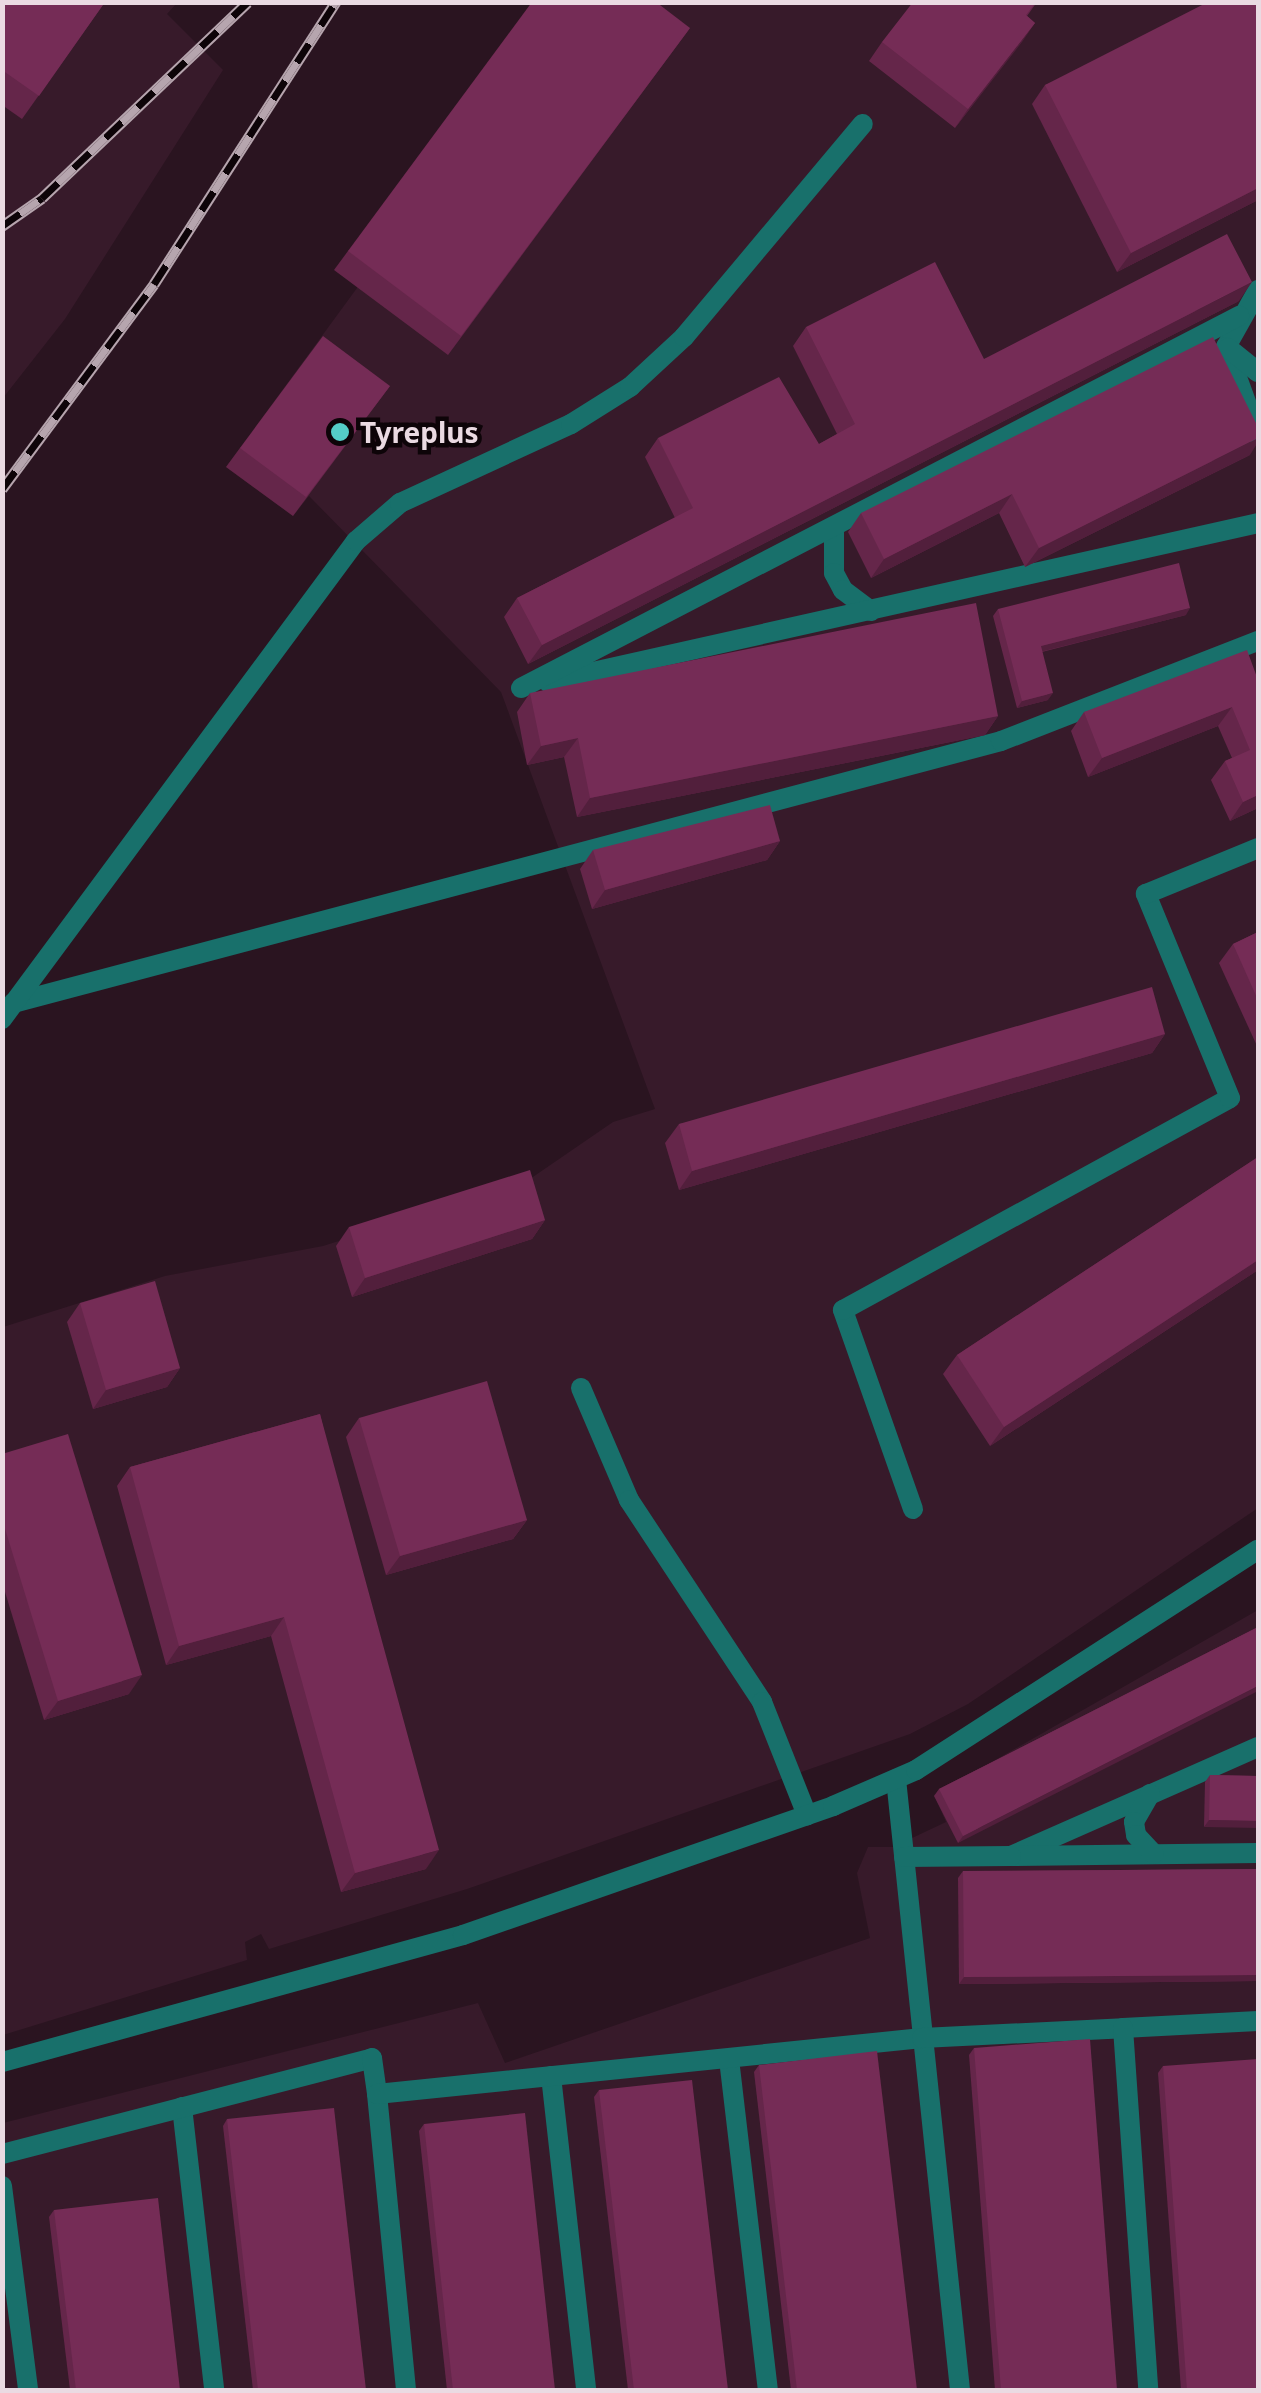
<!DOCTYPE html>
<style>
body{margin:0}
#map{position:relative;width:1261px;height:2393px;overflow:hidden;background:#2a1420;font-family:"Noto Sans",sans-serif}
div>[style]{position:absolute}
.built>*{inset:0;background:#371a2a}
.lane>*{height:20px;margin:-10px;padding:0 10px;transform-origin:10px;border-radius:10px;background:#18706b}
.rail>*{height:11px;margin-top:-5.5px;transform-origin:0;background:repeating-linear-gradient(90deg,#0d0408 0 22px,#b6a5ae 0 44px);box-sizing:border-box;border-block:2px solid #b6a5ae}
.wall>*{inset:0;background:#65264a}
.shaded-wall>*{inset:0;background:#521f3c}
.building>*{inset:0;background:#752c56}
.dots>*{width:28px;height:28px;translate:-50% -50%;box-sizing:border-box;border:5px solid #0d0408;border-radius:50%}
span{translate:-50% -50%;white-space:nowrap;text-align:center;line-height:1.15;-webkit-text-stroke:9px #0d0408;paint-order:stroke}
.poi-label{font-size:28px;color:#eadae2;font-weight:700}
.left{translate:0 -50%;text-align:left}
.frame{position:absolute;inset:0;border:5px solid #eadae2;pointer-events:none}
</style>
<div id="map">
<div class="built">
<i style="clip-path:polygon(3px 3px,177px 3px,167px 14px,223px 70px,65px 319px,3px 398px)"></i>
<i style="clip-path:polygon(533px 3px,1258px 3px,1258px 1508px,968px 1704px,910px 1734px,467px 1889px,269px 1949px,261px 1934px,245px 1942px,247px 1960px,3px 2035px,3px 1327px,165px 1276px,323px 1246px,527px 1181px,613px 1122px,655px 1109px,501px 692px,309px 496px,293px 516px,226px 467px,357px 288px)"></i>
<i style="clip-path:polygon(1258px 1610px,1258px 2390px,3px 2390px,3px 2123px,478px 2003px,505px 2063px,870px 1938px,857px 1873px,868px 1847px,893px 1847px,946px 1822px,934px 1795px)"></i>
</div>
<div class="lane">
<i style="left:1258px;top:290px;width:65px;rotate:119.3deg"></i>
<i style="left:1226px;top:347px;width:94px;rotate:70deg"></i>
<i style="left:1228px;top:348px;width:38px;rotate:39deg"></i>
<i style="left:834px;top:527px;width:46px;rotate:90deg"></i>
<i style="left:834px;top:573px;width:19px;rotate:62deg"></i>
<i style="left:843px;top:590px;width:35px;rotate:37deg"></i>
<i style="left:548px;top:682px;width:728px;rotate:-12.62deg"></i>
<i style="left:521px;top:688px;width:809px;rotate:-27.39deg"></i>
<i style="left:13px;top:1003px;width:1022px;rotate:-14.85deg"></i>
<i style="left:1001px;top:741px;width:276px;rotate:-21.3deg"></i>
<i style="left:2px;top:1019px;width:595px;rotate:-53.48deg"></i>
<i style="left:356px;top:541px;width:58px;rotate:-40.8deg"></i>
<i style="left:400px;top:503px;width:188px;rotate:-24.8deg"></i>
<i style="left:571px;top:424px;width:70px;rotate:-32.1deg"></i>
<i style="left:630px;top:387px;width:74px;rotate:-42.8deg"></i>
<i style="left:684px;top:337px;width:278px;rotate:-50deg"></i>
<i style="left:581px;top:1388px;width:122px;rotate:66.8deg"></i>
<i style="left:629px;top:1500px;width:242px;rotate:56.6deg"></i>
<i style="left:762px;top:1702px;width:122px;rotate:68.3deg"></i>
<i style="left:913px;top:1509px;width:211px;rotate:-109.4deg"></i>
<i style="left:843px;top:1310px;width:441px;rotate:-28.7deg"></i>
<i style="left:1230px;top:1098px;width:221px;rotate:-112.4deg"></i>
<i style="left:1146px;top:894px;width:121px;rotate:-22.3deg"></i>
<i style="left:1258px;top:1747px;width:270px;rotate:156.2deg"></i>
<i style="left:1011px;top:1856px;width:247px;rotate:-0.7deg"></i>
<i style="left:896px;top:1779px;width:614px;rotate:84.02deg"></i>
<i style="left:1150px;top:1794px;width:32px;rotate:120deg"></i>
<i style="left:1134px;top:1822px;width:13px;rotate:81deg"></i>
<i style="left:1136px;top:1835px;width:26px;rotate:47deg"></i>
<i style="left:904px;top:1857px;width:107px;rotate:-0.5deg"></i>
<i style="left:1123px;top:2028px;width:135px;rotate:-3deg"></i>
<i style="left:729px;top:2059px;width:333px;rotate:83.3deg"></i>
<i style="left:2px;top:2062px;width:478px;rotate:-15.4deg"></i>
<i style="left:463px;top:1935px;width:392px;rotate:-19.2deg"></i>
<i style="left:833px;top:1806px;width:90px;rotate:-23.4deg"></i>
<i style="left:916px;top:1770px;width:407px;rotate:-32.8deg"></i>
<i style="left:551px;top:2076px;width:316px;rotate:83.6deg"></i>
<i style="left:377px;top:2094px;width:297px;rotate:84.4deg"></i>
<i style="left:182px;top:2107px;width:285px;rotate:83.5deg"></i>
<i style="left:2px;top:2154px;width:382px;rotate:-14.5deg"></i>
<i style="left:372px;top:2058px;width:36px;rotate:82deg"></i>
<i style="left:377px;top:2094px;width:548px;rotate:-5.87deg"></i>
<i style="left:922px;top:2038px;width:201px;rotate:-2.8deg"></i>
<i style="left:1123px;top:2028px;width:363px;rotate:86deg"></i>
<i style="left:2px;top:2186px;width:206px;rotate:82.7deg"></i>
</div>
<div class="rail">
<i style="left:2px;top:226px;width:49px;rotate:-35deg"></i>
<i style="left:42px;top:198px;width:284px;rotate:-43.6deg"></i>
<i style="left:2px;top:489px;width:255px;rotate:-53.4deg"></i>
<i style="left:154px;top:284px;width:336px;rotate:-57.2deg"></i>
</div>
<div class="wall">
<i style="clip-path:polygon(2px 2px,105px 2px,22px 119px,2px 105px)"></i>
<i style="clip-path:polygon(1037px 2px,1027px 16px,1035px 23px,955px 128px,869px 61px,882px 42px)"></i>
<i style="clip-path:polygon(1258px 2px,1258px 200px,1117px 272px,1032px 104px,1045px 85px)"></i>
<i style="clip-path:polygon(690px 28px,448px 355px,334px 270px,348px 251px)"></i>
<i style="clip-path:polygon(1239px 301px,528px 664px,504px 617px,517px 598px,675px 518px,645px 457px,658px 438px,819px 444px,837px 434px,793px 346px,806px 327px,984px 359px)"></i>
<i style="clip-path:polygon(390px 386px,293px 516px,226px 467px,240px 448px)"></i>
<i style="clip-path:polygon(1250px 455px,1025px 567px,999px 513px,871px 578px,848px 532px,861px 513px)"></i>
<i style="clip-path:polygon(998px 609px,1186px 615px,1042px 652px,1048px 700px,1017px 708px,993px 616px)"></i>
<i style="clip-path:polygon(1258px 680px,1258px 808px,1230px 821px,1211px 780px,1225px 761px,1232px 758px,1218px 726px,1088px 777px,1071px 731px,1084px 712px)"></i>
<i style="clip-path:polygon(530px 693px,998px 716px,985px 735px,577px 817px,564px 757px,527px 765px,517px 712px)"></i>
<i style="clip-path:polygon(780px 841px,767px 860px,592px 909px,580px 869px,593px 850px)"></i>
<i style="clip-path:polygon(1258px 932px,1258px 1048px,1219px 963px,1233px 944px)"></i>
<i style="clip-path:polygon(1165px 1034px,1152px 1053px,679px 1190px,665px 1143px,679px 1124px)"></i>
<i style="clip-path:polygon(1258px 1157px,1258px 1270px,990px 1446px,943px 1374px,957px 1355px)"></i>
<i style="clip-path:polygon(545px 1220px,532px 1239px,352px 1297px,336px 1246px,349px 1227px)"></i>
<i style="clip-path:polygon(80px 1303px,180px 1368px,167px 1387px,93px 1409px,67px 1322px)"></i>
<i style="clip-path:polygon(320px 1414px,426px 1869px,341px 1892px,271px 1636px,166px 1665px,117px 1486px,130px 1467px)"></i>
<i style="clip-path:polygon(359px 1418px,527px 1520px,513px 1539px,386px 1575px,346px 1437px)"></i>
<i style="clip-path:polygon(2px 1454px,129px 1694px,44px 1720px,2px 1582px)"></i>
<i style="clip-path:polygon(1258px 1627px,958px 1843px,934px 1796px,939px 1789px)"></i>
<i style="clip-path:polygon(1210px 1775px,1258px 1776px,1204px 1827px,1205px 1782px)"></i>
<i style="clip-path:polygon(1258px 1869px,1258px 1981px,959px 1984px,958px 1878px,963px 1871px)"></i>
<i style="clip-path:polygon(974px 2048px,1117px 2390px,995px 2390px,969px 2055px)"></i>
<i style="clip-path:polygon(759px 2065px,917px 2390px,791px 2390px,754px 2072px)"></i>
<i style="clip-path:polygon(1163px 2066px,1258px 2390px,1181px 2390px,1158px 2073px)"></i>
<i style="clip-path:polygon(599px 2090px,728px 2390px,628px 2390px,594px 2097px)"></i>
<i style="clip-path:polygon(227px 2119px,366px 2390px,253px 2390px,223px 2126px)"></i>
<i style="clip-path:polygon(424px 2124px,555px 2390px,447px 2390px,419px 2131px)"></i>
<i style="clip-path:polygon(54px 2210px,180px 2390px,70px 2390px,49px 2217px)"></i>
</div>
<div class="shaded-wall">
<i style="clip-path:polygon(1035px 23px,1022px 42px,955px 128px,968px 109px)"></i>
<i style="clip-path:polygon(1258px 188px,1258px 200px,1117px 272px,1131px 253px)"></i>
<i style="clip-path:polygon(1252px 282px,1239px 301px,528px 664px,542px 645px)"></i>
<i style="clip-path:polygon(1258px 438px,1258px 442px,1250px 455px,1025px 567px,1039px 548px)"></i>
<i style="clip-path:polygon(1012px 494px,999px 513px,871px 578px,884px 559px)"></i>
<i style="clip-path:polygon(1190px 608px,1186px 615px,1036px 653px,1041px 646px)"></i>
<i style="clip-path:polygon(1053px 693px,1048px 700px,1017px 708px,1022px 701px)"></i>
<i style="clip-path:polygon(1232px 707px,1218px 726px,1088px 777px,1102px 758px)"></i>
<i style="clip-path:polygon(998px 716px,985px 735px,577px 817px,590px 798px)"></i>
<i style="clip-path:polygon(578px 738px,564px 757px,527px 765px,541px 746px)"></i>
<i style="clip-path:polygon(1258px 795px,1258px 808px,1230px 821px,1243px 802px)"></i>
<i style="clip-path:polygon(780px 841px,767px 860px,592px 909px,605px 890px)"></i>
<i style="clip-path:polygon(1165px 1034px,1152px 1053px,679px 1190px,692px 1171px)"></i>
<i style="clip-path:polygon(545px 1220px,532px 1239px,352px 1297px,365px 1278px)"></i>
<i style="clip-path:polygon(1258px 1260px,1258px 1270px,990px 1446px,1004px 1427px)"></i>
<i style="clip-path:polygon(180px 1368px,167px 1387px,93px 1409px,106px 1390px)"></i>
<i style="clip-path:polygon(527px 1520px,513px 1539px,386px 1575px,400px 1556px)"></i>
<i style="clip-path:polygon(284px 1617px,271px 1636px,166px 1665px,179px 1646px)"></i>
<i style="clip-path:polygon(142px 1675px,129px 1694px,44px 1720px,58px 1701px)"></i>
<i style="clip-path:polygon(1258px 1686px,1258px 1691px,958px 1843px,963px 1836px)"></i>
<i style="clip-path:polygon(1209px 1820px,1258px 1821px,1258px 1828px,1204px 1827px)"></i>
<i style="clip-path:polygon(439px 1850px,426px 1869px,341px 1892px,355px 1873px)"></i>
<i style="clip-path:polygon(1258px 1975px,1258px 1981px,959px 1984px,964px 1977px)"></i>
</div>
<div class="building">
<i style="clip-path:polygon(2px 2px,105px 2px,39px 96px,2px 70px)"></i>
<i style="clip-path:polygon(532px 2px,656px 2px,690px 28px,461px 336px,348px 251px)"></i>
<i style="clip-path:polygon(913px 2px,1036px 2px,1026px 15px,1035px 23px,968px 109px,882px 42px)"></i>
<i style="clip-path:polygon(1208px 2px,1258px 2px,1258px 188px,1131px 253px,1045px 85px)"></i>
<i style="clip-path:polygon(1227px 234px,1252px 282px,542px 645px,517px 598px,693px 508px,658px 438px,779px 377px,819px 444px,855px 424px,806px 327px,935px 262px,984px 359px)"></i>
<i style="clip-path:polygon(323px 336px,390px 386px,306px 497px,240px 448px)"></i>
<i style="clip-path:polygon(1213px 337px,1258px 427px,1258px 438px,1039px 548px,1012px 494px,884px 559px,861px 513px)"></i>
<i style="clip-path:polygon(1179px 563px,1190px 608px,1041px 646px,1053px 693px,1022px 701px,998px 609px)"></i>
<i style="clip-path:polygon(976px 603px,998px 716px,590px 798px,578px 738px,541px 746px,530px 693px)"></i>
<i style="clip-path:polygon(1247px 650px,1258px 680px,1258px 795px,1243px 802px,1225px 761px,1250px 750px,1232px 707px,1102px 758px,1084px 712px)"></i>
<i style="clip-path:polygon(770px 805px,780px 841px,605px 890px,593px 850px)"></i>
<i style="clip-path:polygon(1258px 932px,1258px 1000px,1233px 944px)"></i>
<i style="clip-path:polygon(1152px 987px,1165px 1034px,692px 1171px,679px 1124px)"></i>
<i style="clip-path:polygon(1258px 1157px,1258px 1260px,1004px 1427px,957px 1355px)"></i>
<i style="clip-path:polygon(530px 1170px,545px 1220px,365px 1278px,349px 1227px)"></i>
<i style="clip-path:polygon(155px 1281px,180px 1368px,106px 1390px,80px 1303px)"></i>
<i style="clip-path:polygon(487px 1381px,527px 1520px,400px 1556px,359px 1418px)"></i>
<i style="clip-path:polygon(320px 1414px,439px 1850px,355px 1873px,284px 1617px,179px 1646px,130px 1467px)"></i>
<i style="clip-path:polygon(68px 1434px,142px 1675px,58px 1701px,2px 1519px,2px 1454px)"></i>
<i style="clip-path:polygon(1258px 1627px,1258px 1686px,963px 1836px,939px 1789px)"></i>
<i style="clip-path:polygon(1210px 1775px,1258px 1776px,1258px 1821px,1209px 1820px)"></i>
<i style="clip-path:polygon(1258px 1869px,1258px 1975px,964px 1977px,963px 1871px)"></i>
<i style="clip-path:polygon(1090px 2039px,1117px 2390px,1001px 2390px,974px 2048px)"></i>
<i style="clip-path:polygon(877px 2051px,917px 2390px,797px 2390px,759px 2065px)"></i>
<i style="clip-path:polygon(1258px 2059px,1258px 2390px,1187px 2390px,1163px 2066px)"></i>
<i style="clip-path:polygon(692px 2080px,728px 2390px,634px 2390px,599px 2090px)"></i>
<i style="clip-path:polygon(334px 2108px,366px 2390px,258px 2390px,227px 2119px)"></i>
<i style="clip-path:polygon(525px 2113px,555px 2390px,453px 2390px,424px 2124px)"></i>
<i style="clip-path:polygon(158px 2198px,180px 2390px,76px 2390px,54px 2210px)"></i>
</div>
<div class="dots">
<i style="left:340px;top:432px;background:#54cdc7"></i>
</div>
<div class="poi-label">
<span class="left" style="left:360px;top:432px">Tyreplus</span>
</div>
<div class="frame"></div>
</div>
